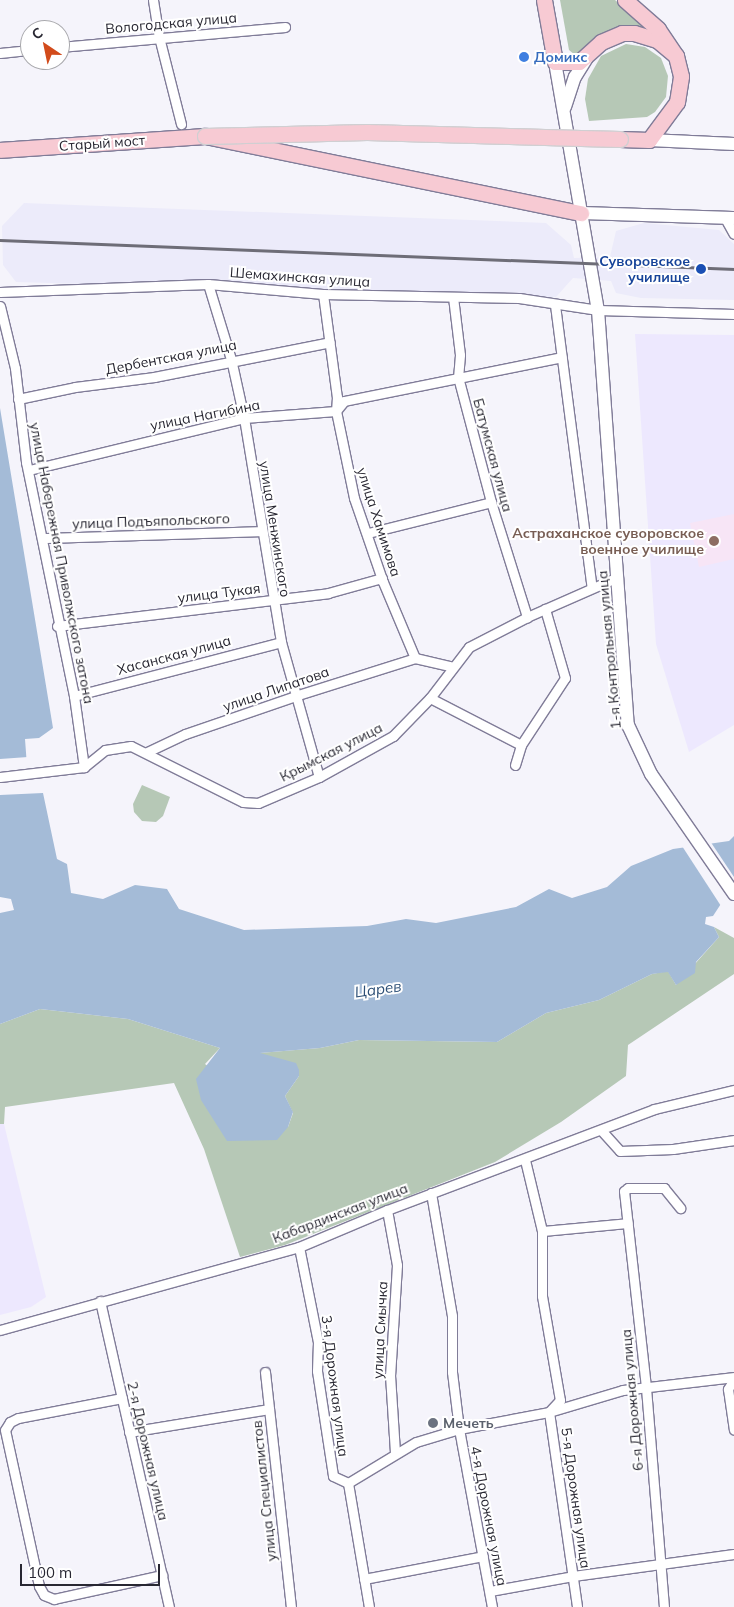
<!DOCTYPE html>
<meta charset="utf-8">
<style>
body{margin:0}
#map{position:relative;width:734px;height:1607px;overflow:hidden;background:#f5f4fb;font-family:Mulish,sans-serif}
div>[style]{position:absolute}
.built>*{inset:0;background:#ecebfa}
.industrial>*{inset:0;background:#ede8fe}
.education>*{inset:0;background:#f7e5f6}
.green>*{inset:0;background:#b6c8b6}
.water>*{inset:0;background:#a4bbd7}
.pier>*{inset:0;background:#f5f4fb}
.roads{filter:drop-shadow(1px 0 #807c98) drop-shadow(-1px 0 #807c98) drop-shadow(0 1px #807c98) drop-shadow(0 -1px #807c98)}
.minor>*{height:9px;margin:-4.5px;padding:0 4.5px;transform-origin:4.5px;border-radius:4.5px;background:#fff}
.secondary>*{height:12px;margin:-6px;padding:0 6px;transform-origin:6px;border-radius:6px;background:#fff}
.primary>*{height:15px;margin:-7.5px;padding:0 7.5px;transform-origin:7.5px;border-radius:7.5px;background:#f7cad3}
.rail>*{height:2.5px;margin:-1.25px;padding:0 1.25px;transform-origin:1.25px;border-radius:1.25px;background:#6e6d77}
.bridges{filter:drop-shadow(1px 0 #d0cfd2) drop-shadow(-1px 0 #d0cfd2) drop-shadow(0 1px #d0cfd2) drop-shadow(0 -1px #d0cfd2)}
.primary-bridge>*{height:15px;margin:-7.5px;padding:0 7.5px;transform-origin:7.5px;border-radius:7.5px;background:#f7cad3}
.dots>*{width:14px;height:14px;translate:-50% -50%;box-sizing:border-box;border:2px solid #fff;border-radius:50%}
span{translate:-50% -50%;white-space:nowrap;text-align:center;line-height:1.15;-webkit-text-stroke:4px #fff;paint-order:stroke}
.street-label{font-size:14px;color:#282732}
.shop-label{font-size:14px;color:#366cbe;font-weight:700}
.left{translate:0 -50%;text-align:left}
.transit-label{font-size:14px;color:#164399;font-weight:700}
.right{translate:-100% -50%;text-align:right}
.education-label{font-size:14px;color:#785e54;font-weight:700}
.worship-label{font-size:14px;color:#5b616d;font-weight:700}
.water-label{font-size:15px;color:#2d4f76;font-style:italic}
.north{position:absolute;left:20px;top:20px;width:50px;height:50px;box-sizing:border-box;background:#fff;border:1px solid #a9a9ad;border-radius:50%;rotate:326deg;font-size:14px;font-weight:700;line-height:20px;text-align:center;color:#282732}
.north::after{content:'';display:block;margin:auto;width:18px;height:22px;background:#d24b1b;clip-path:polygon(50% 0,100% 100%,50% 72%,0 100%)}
.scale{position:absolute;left:20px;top:1564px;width:140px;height:22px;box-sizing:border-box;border:2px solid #282732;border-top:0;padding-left:6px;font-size:15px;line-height:18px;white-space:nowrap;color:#282732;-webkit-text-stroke:4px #fff;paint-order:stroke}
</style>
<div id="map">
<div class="built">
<i style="clip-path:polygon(24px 203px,546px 223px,571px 245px,574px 258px,610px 257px,616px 231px,644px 223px,719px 230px,734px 244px,734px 300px,641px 298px,616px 293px,611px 281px,573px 278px,556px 297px,16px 282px,3px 265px,2px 226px)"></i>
</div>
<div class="industrial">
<i style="clip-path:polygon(635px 334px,734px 335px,734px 725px,689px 752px,656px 644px)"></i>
<i style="clip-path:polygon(0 1124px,4px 1124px,46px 1297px,31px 1307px,0 1315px)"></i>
</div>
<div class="education">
<i style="clip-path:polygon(734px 514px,734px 559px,699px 567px,690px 523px)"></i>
</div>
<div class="green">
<i style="clip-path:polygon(560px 0,615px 0,649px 28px,575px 55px,569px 50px)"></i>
<i style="clip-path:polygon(626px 44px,645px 47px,661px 58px,668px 76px,666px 97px,655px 112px,647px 117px,589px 121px,585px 99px,588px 79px,601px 56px)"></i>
<i style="clip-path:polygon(142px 785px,170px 797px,163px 816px,156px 822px,142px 821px,134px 812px,133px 804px)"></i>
<i style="clip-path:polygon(714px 927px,734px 938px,734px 974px,628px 1045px,626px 1076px,561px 1122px,495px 1162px,285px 1245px,240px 1257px,204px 1149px,174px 1083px,5px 1107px,4px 1124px,0 1124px,0 1024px,40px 1009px,128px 1019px,220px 1048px,205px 1064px,288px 1127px,293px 1113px,285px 1096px,299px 1076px,259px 1053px,320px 1048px,359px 1040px,497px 1042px,546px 1013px,599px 1000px,652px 974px,668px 971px,676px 985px,719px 937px)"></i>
</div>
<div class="water">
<i style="clip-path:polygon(0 408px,53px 728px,39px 738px,25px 739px,29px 793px,43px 793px,57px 859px,67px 864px,71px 893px,103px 899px,135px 885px,167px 889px,179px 909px,244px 930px,367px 926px,406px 919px,436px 923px,516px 907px,549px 889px,572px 898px,607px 887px,631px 866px,673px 849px,729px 841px,734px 836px,734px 884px,713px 916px,706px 917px,705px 924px,714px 927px,719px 937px,696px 962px,695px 973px,676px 985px,668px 972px,652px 974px,599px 1000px,546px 1013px,497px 1042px,359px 1040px,320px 1048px,260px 1053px,296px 1063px,299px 1070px,299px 1076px,285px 1096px,293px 1112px,288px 1127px,277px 1140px,227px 1141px,201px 1100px,196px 1079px,220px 1048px,128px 1019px,40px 1009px,0 1024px,0 913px,14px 910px,11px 899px,0 897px)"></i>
</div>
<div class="pier">
<i style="clip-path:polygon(28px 757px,31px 791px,43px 793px,0 795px,0 759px)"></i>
<i style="clip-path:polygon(710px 841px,734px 877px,734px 888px,721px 906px,682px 846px)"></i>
</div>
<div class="roads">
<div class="minor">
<i style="left:153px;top:0;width:37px;rotate:81deg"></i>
<i style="left:159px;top:37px;width:90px;rotate:75.8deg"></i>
<i style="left:60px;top:47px;width:226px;rotate:-5.1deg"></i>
<i style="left:0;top:53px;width:30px;rotate:-6deg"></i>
<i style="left:725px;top:218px;width:18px;rotate:61deg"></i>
<i style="left:208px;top:284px;width:78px;rotate:73deg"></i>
<i style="left:231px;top:359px;width:60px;rotate:77.6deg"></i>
<i style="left:244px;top:418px;width:227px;rotate:80.6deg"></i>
<i style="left:281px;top:642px;width:140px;rotate:74.3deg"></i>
<i style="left:0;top:292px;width:208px;rotate:-2.2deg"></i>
<i style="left:208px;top:284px;width:115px;rotate:5deg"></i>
<i style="left:323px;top:294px;width:196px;rotate:1.2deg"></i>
<i style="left:519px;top:298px;width:80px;rotate:8.6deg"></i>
<i style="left:598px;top:310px;width:136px;rotate:1.7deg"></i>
<i style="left:323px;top:294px;width:104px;rotate:82.3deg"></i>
<i style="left:337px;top:397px;width:14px;rotate:94deg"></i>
<i style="left:336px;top:411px;width:89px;rotate:78.3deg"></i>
<i style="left:354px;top:498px;width:89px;rotate:71deg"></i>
<i style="left:383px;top:582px;width:82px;rotate:67.2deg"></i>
<i style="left:415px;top:658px;width:37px;rotate:13deg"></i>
<i style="left:453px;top:297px;width:58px;rotate:83.1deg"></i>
<i style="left:460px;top:355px;width:22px;rotate:95deg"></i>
<i style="left:458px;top:377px;width:129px;rotate:75.2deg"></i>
<i style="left:491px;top:502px;width:121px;rotate:72.6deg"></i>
<i style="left:555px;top:305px;width:285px;rotate:82.6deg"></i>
<i style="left:0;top:306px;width:64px;rotate:76.4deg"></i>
<i style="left:15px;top:368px;width:95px;rotate:83.3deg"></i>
<i style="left:26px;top:462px;width:239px;rotate:78.4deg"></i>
<i style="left:74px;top:696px;width:72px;rotate:82deg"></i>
<i style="left:18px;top:399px;width:58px;rotate:-11.9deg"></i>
<i style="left:75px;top:387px;width:80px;rotate:-7.2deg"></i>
<i style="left:154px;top:377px;width:179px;rotate:-11.2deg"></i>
<i style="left:29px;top:470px;width:221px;rotate:-13.6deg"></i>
<i style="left:244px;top:418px;width:92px;rotate:-4.4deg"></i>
<i style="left:336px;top:411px;width:13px;rotate:-51deg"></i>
<i style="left:344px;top:401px;width:222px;rotate:-11.4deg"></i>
<i style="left:368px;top:533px;width:127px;rotate:-14.1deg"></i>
<i style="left:43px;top:538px;width:217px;rotate:-1.8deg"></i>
<i style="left:57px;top:626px;width:273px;rotate:-6.9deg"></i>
<i style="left:328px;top:593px;width:56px;rotate:-15.5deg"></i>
<i style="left:74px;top:696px;width:214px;rotate:-14.6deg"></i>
<i style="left:430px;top:698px;width:102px;rotate:27.3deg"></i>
<i style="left:147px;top:752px;width:42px;rotate:-25.3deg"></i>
<i style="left:185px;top:734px;width:120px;rotate:-19deg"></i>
<i style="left:298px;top:695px;width:123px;rotate:-17.5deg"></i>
<i style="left:515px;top:765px;width:21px;rotate:-73deg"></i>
<i style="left:521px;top:745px;width:80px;rotate:-56.7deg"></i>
<i style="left:565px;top:678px;width:72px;rotate:-106.2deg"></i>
<i style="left:84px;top:767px;width:27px;rotate:-39deg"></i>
<i style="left:105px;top:750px;width:26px;rotate:-9deg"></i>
<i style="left:131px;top:746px;width:125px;rotate:26.6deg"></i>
<i style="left:243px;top:802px;width:15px;rotate:4deg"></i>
<i style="left:258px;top:803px;width:66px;rotate:-23.1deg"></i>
<i style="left:319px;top:777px;width:85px;rotate:-29deg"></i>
<i style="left:393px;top:736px;width:53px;rotate:-45.8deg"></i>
<i style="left:430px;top:698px;width:64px;rotate:-52.6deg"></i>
<i style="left:469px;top:647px;width:65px;rotate:-27.3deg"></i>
<i style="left:527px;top:617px;width:99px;rotate:-23.7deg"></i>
<i style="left:0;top:777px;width:85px;rotate:-6.8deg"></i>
<i style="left:601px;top:1130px;width:28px;rotate:48deg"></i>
<i style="left:620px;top:1151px;width:53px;rotate:-2.2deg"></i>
<i style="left:673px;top:1149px;width:62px;rotate:-8.4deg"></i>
<i style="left:525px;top:1160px;width:73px;rotate:76.5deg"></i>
<i style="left:542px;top:1231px;width:65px;rotate:90deg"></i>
<i style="left:542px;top:1296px;width:106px;rotate:80.2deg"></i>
<i style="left:560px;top:1400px;width:16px;rotate:133deg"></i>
<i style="left:549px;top:1412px;width:197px;rotate:81.8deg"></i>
<i style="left:431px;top:1193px;width:125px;rotate:80.3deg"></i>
<i style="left:452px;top:1316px;width:56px;rotate:90deg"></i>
<i style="left:452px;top:1372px;width:57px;rotate:83deg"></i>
<i style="left:459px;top:1429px;width:181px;rotate:79.5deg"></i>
<i style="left:387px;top:1210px;width:56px;rotate:79.7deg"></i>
<i style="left:397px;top:1265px;width:110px;rotate:93.6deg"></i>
<i style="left:390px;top:1375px;width:78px;rotate:86.3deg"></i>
<i style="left:542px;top:1231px;width:86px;rotate:-5.3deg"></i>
<i style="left:299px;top:1247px;width:97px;rotate:78.7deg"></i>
<i style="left:318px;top:1342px;width:29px;rotate:92deg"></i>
<i style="left:317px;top:1371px;width:106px;rotate:81.3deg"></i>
<i style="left:333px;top:1476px;width:17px;rotate:25deg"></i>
<i style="left:348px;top:1483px;width:126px;rotate:80.4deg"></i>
<i style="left:100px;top:1301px;width:314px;rotate:77.3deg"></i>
<i style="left:0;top:1330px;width:310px;rotate:-15.5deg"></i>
<i style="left:299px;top:1247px;width:95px;rotate:-22.8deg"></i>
<i style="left:387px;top:1210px;width:285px;rotate:-20.7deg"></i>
<i style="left:654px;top:1109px;width:82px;rotate:-13.4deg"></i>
<i style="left:265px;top:1372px;width:236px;rotate:83.7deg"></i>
<i style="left:734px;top:1379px;width:12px;rotate:121deg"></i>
<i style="left:728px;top:1389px;width:41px;rotate:81.7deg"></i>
<i style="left:122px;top:1398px;width:106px;rotate:169.1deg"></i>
<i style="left:18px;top:1418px;width:9px;rotate:153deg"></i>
<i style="left:10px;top:1422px;width:9px;rotate:122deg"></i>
<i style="left:5px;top:1430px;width:160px;rotate:77.7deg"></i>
<i style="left:39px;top:1586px;width:10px;rotate:61deg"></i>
<i style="left:44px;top:1595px;width:11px;rotate:22deg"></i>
<i style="left:54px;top:1599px;width:111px;rotate:-12.5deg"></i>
<i style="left:129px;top:1432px;width:142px;rotate:-9.3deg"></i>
<i style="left:348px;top:1483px;width:79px;rotate:-31.1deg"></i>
<i style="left:416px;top:1442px;width:45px;rotate:-16.8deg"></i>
<i style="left:459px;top:1429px;width:92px;rotate:-10.7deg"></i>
<i style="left:549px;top:1412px;width:77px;rotate:-16.6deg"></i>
<i style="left:623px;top:1390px;width:112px;rotate:-6.7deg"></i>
<i style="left:364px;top:1579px;width:121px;rotate:-10.9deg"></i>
<i style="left:490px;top:1591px;width:84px;rotate:-10.2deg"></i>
<i style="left:573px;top:1576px;width:162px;rotate:-7.8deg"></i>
<i style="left:664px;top:1607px;width:221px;rotate:-94.7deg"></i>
<i style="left:646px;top:1387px;width:197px;rotate:-96.4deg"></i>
<i style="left:624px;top:1191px;width:5px;rotate:-37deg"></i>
<i style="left:628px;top:1188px;width:36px"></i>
<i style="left:664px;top:1188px;width:26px;rotate:51deg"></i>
</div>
<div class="secondary">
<i style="left:555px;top:62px;width:252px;rotate:80.2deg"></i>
<i style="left:598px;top:310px;width:416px;rotate:85.9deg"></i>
<i style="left:628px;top:725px;width:54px;rotate:64.9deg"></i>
<i style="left:651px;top:774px;width:146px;rotate:55.3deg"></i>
<i style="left:565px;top:107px;width:32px;rotate:-72deg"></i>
<i style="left:575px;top:77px;width:22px;rotate:-58deg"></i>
<i style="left:649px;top:140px;width:85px;rotate:2.7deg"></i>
<i style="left:581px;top:213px;width:153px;rotate:1.9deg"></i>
</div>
<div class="primary">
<i style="left:544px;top:0;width:63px;rotate:79.9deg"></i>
<i style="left:555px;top:62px;width:24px"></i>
<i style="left:579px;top:62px;width:30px;rotate:-42deg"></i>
<i style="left:601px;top:42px;width:23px;rotate:-23deg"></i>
<i style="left:622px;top:33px;width:12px"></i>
<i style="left:634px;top:33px;width:24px;rotate:17deg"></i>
<i style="left:657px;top:40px;width:25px;rotate:40deg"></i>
<i style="left:620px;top:139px;width:29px;rotate:2deg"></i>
<i style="left:649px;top:140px;width:47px;rotate:-53.6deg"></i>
<i style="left:677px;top:102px;width:26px;rotate:-81deg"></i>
<i style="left:681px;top:76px;width:21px;rotate:-104deg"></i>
<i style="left:676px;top:56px;width:32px;rotate:-124deg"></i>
<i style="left:658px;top:29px;width:44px;rotate:-138.7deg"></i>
<i style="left:0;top:150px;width:205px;rotate:-3.9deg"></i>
<i style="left:205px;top:136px;width:384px;rotate:11.6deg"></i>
</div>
</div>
<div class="rail">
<i style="left:0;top:240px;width:735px;rotate:2.26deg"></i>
</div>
<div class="bridges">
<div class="primary-bridge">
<i style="left:205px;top:136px;width:162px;rotate:-1.4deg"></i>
<i style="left:367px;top:132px;width:253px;rotate:1.6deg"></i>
</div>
</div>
<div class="dots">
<i style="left:524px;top:57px;background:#3f7fe0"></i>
<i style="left:701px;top:269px;background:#1a4fb4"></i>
<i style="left:714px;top:541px;background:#8d6e63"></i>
<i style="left:433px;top:1423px;background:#6b7280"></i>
</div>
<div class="street-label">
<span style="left:171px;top:23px;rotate:-5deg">Вологодская улица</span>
<span style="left:102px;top:143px;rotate:-4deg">Старый мост</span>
<span style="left:300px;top:277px;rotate:4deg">Шемахинская улица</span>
<span style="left:171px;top:357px;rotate:-11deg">Дербентская улица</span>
<span style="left:205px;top:415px;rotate:-11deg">улица Нагибина</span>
<span style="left:493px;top:455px;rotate:75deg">Батумская улица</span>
<span style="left:151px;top:521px;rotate:-2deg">улица Подъяпольского</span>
<span style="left:379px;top:522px;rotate:72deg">улица Хамимова</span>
<span style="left:275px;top:529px;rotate:81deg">улица Менжинского</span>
<span style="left:62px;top:563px;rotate:79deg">улица Набережная Приволжского затона</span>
<span style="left:219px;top:593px;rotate:-7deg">улица Тукая</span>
<span style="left:609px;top:650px;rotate:-95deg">1-я Контрольная улица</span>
<span style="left:174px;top:655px;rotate:-15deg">Хасанская улица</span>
<span style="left:276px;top:689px;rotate:-19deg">улица Липатова</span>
<span style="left:331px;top:752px;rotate:-27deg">Крымская улица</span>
<span style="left:340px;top:1213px;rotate:-21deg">Кабардинская улица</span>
<span style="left:380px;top:1330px;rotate:-87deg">улица Смычка</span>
<span style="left:335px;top:1386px;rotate:83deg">3-я Дорожная улица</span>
<span style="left:632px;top:1400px;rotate:-95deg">6-я Дорожная улица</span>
<span style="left:148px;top:1451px;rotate:77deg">2-я Дорожная улица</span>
<span style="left:264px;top:1491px;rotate:-96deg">улица Специалистов</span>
<span style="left:576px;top:1498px;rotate:82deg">5-я Дорожная улица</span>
<span style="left:489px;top:1516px;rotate:79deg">4-я Дорожная улица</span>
</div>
<div class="shop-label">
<span class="left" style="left:534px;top:57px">Домикс</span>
</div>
<div class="transit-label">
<span class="right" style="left:690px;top:269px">Суворовское<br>училище</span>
</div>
<div class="education-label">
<span class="right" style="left:704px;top:541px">Астраханское суворовское<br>военное училище</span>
</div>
<div class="worship-label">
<span class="left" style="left:443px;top:1423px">Мечеть</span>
</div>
<div class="water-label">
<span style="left:378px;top:989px;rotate:-8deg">Царев</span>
</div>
<div class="north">С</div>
<div class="scale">100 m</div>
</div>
